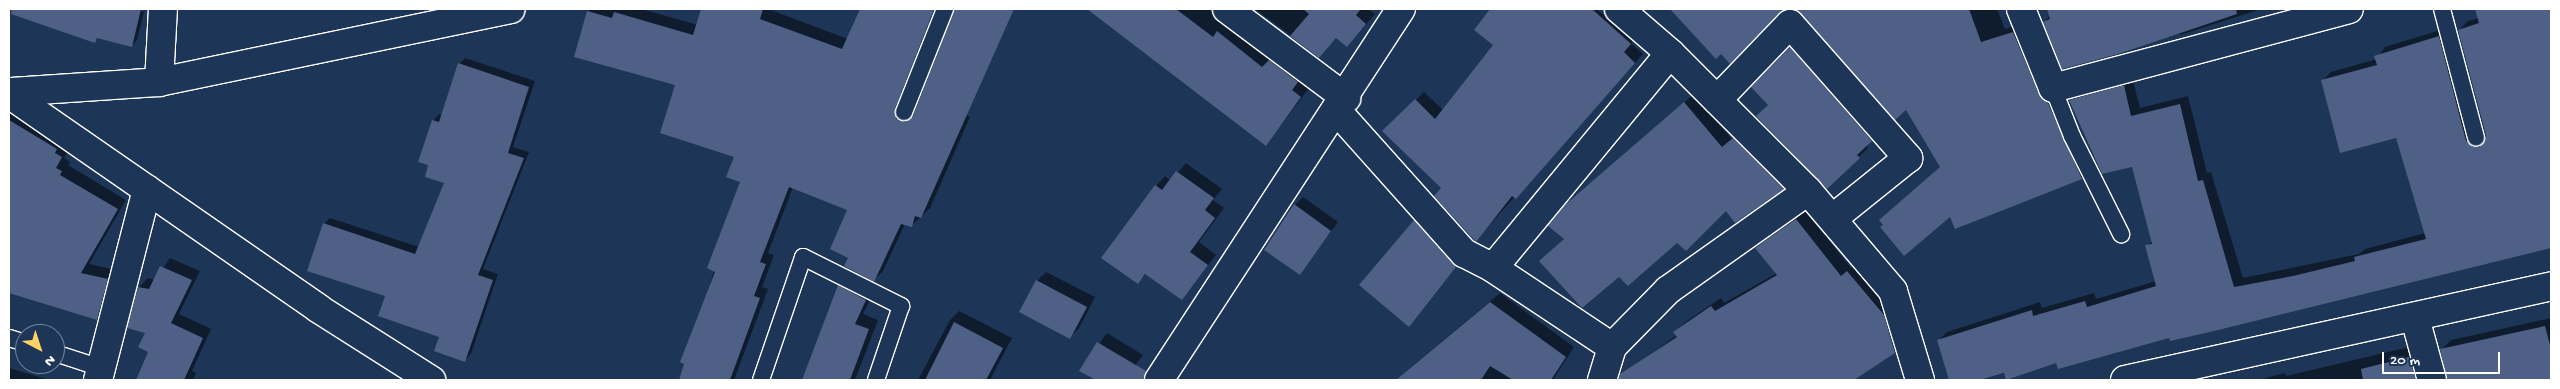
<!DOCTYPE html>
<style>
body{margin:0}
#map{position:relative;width:2560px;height:389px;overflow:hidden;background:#1d3557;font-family:"Gochi Hand",sans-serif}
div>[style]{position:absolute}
.shadow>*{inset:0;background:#0007}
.building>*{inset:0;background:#4f6087}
.roads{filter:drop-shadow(1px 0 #fff) drop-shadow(-1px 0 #fff) drop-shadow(0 1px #fff) drop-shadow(0 -1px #fff)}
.lane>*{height:16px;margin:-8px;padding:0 8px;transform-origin:8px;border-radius:8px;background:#1d3557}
.street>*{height:28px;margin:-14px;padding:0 14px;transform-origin:14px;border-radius:14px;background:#1d3557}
span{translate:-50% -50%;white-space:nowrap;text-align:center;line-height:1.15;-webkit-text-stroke:4px #1d3557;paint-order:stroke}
.frame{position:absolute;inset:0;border:10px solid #fff;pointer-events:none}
.north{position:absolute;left:15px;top:324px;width:50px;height:50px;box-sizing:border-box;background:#1d3557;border:1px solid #77869a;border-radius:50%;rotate:140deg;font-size:14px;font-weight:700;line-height:20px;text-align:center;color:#fff}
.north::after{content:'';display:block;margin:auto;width:18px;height:22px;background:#ffd166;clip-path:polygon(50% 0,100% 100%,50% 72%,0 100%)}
.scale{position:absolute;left:2382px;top:352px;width:118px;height:22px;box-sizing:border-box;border:2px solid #fff;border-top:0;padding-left:6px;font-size:15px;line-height:18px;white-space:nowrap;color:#fff;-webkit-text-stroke:4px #1d3557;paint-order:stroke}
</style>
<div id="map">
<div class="shadow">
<i style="clip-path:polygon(49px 9px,133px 9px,144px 12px,137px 40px,131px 46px,99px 37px,95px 41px,44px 24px)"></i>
<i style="clip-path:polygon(215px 9px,241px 9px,239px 10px)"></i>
<i style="clip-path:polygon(591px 9px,641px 9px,698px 25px,702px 9px,768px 9px,848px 39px,861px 9px,932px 9px,901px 89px,906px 91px,909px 113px,916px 112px,927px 99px,970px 117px,930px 208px,911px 226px,905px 224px,883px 271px,874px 280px,849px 257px,849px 209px,793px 187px,768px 253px,774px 255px,762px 287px,768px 289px,734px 380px,681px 380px,741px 182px,736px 156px,677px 84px,588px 12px)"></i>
<i style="clip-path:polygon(1089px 9px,1225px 9px,1310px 87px,1266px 145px)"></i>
<i style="clip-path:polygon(1255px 9px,1368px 9px,1375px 14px,1356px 36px,1337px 37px,1319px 56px)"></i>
<i style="clip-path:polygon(1491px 9px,1596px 9px,1614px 22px,1640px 32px,1631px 43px,1643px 54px,1476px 240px,1442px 188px,1384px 131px,1424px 92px,1443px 110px,1495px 45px,1475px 30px)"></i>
<i style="clip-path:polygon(1691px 9px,1792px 9px,1681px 19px)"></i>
<i style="clip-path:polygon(1796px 9px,1997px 9px,2005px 29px,2023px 23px,2091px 168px,2082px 178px,1956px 228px,1941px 166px,1906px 108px,1895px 118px)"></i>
<i style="clip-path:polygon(2048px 9px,2261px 9px,2180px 35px,2179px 32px,2044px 22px,2050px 16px)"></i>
<i style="clip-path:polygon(2476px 9px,2551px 9px,2551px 247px,2210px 331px,2170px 336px,1975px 380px,1950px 380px,1938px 341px,1947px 332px,2040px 302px,2042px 308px,2094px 293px,2096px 299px,2156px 281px,2147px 246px,2152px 241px,2133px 165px,2070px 100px,2079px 92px,2132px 77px,2140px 108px,2188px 96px,2207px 173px,2211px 172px,2243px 278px,2359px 254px,2365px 249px,2425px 233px,2396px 137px,2322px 81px,2331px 72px,2377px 59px,2385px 47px,2447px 28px,2482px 139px,2487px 139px,2459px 30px,2468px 21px,2479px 18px)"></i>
<i style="clip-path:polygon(1800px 39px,1881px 131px,1866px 145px,1868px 148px,1827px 187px,1770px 104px,1753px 87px)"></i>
<i style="clip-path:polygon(465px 58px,535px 81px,513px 147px,529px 152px,483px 269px,498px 274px,471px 354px,465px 360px,441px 336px,386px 295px,324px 224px,330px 218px,419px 247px,445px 182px,430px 164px,433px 121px,439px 114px,443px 116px,459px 64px)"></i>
<i style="clip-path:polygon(1694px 94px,1732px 139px,1743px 129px,1792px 179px,1736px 222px,1726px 209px,1620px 275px,1540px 261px,1565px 238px,1577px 195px)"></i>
<i style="clip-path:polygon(9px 106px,70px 148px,64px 158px,70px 162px,68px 165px,126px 200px,89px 264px,116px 270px,106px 309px,97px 319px,9px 292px)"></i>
<i style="clip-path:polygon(1186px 163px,1222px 189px,1213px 200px,1224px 208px,1199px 242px,1216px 255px,1182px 298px,1147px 273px,1138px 282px,1103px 258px,1156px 186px,1165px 176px,1171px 181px)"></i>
<i style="clip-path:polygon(1303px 197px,1338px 222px,1300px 273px,1295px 205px)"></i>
<i style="clip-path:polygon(1805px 211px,1851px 268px,1857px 263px,1893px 306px,1904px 342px,1852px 380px,1645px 380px,1633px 367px,1677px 335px,1675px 332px,1684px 323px,1721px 298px,1724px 303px,1777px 273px,1757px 248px)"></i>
<i style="clip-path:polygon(1424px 212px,1465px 256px,1409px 325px,1415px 221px)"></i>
<i style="clip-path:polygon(170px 258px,200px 271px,179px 314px,211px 329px,192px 371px,196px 373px,193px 380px,137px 380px,150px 351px,146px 332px,129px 327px,139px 287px,148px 278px,155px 280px)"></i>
<i style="clip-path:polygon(1046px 272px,1095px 297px,1079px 328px,1070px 337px,1037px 281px)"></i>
<i style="clip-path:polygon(848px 277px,875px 290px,863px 314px,878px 320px,855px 380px,803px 380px,839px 286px)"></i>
<i style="clip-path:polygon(1500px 293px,1574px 347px,1553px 380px,1396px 380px)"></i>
<i style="clip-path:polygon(959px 311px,1012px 338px,990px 380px,918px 380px,950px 320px)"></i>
<i style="clip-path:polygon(2551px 318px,2551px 380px,2447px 380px,2441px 350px,2451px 340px)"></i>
<i style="clip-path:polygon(1107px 333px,1143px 355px,1124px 380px,1098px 380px,1081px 370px)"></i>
<i style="clip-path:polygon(2418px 345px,2431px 380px,2258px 380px,2285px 373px,2286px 376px)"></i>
<i style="clip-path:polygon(9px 368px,49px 380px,9px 380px)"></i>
</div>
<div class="building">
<i style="clip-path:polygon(12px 9px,141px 9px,132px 47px,97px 38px,95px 43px,11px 14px)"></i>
<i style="clip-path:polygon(701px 9px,763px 9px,760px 19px,842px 49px,860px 9px,934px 9px,895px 109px,896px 119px,905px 122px,913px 116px,955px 9px,1014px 9px,921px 218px,915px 216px,912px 227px,901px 224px,874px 282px,844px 266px,848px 258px,830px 249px,847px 210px,789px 187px,760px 262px,766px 264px,754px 296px,760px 298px,730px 380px,679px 380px,684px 364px,680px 362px,715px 272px,707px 268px,740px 182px,726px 177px,734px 157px,660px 133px,675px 85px,574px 57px,587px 11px,612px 18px,614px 12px,693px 35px)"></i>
<i style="clip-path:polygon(1087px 9px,1176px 9px,1213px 37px,1217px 31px,1262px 67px,1269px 60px,1298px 82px,1292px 90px,1301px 97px,1266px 146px)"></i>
<i style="clip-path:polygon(1303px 9px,1361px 9px,1356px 15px,1366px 24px,1347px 47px,1336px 38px,1319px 58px,1290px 36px,1309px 14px)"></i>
<i style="clip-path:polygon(1490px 9px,1592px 9px,1631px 44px,1624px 52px,1635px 63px,1516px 199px,1512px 196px,1476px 242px,1434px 196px,1441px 188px,1382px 131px,1415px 99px,1435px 119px,1493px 45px,1474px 30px)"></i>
<i style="clip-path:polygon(1670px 9px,1969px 9px,1981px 42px,2013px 32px,2039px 94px,2048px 103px,2082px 179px,1955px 229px,1950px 217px,1904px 256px,1880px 227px,1883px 225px,1879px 220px,1940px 167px,1906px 110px,1895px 120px,1795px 9px,1779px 13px,1730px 64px,1721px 54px,1716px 59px)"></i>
<i style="clip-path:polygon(2047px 9px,2236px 9px,2237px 14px,2118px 54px,2062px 69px,2043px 22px,2050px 19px)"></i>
<i style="clip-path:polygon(2475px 9px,2551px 9px,2551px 248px,2210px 332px,2170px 341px,2169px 338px,2058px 369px,2056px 363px,2006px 380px,2004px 373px,1979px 380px,1949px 380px,1937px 340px,2032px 310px,2033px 316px,2085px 301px,2087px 307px,2156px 286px,2145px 245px,2152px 244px,2132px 167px,2102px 174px,2069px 100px,2124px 85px,2131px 116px,2180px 104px,2198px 181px,2203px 180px,2234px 287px,2293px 276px,2355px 261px,2354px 257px,2426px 239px,2396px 138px,2340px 153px,2321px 80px,2377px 65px,2374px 56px,2439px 36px,2466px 141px,2473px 147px,2479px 147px,2485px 141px,2486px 135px,2458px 30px,2479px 23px)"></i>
<i style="clip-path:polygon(1790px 47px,1872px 141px,1857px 155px,1860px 158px,1827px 189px,1756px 116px,1768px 105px,1751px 87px)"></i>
<i style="clip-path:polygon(458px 63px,529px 87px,508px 153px,524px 158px,478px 275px,493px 280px,465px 362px,434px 351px,439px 337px,378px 316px,385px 296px,307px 271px,323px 223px,415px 254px,444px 183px,425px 177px,428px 165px,418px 162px,432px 120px,439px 122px)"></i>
<i style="clip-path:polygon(1684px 102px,1722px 147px,1733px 138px,1784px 189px,1735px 223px,1726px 211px,1686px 251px,1677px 243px,1628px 286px,1619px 277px,1582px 308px,1539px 261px,1564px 239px,1548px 226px,1566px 204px)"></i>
<i style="clip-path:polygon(9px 120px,57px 149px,55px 153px,62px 157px,56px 168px,62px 171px,60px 175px,118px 209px,81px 273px,108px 279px,97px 320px,9px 293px)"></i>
<i style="clip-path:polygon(1176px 171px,1214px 198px,1205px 210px,1215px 218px,1190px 252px,1208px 265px,1182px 300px,1145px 274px,1138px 284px,1101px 258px,1155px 185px,1162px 190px)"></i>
<i style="clip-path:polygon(1294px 204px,1331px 231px,1300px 275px,1264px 250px)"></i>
<i style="clip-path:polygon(1796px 219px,1841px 276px,1847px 271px,1884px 315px,1895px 353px,1854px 380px,1618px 380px,1620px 374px,1677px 337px,1673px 332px,1711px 306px,1715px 311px,1777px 275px,1755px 248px)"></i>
<i style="clip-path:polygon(1414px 220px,1456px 267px,1409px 327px,1359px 285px)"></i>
<i style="clip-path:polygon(160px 266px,192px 280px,171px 323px,203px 338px,184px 380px,136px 380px,148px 352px,138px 347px,145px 333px,127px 328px,138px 287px,149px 289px)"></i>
<i style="clip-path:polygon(1036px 280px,1087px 307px,1070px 339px,1019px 312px)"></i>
<i style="clip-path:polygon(838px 285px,866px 300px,855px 324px,869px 329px,850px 380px,802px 380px)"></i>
<i style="clip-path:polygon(1490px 302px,1566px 357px,1551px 380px,1513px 380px,1490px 366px,1481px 380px,1396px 380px)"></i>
<i style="clip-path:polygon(954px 322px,1003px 348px,986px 380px,925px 380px)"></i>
<i style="clip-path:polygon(2545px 326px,2551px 349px,2551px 380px,2447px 380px,2440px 349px)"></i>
<i style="clip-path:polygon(1097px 342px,1146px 371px,1144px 380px,1096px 380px,1079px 371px)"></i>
<i style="clip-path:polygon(2409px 357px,2416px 380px,2363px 380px,2361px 369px)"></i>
</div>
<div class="roads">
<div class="lane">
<i style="left:2442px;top:9px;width:133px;rotate:75.2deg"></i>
<i style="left:2053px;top:88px;width:52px;rotate:68.4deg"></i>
<i style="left:2072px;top:136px;width:110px;rotate:63.4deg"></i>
<i style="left:904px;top:112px;width:111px;rotate:-68.3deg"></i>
<i style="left:9px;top:338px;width:17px;rotate:17deg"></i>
<i style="left:55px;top:353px;width:48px;rotate:18.1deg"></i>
<i style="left:761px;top:380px;width:130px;rotate:-71.1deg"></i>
<i style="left:803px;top:257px;width:110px;rotate:26.6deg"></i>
<i style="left:901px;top:306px;width:78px;rotate:108.7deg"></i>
</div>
<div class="street">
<i style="left:1227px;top:9px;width:149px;rotate:36.8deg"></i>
<i style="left:1619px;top:9px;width:67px;rotate:40.8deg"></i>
<i style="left:1670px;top:53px;width:195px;rotate:45deg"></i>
<i style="left:1808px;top:191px;width:131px;rotate:49.6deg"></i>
<i style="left:1893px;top:291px;width:93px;rotate:73.1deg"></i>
<i style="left:2021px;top:9px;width:85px;rotate:67.9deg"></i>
<i style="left:2053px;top:88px;width:306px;rotate:-14.9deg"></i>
<i style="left:159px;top:82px;width:73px;rotate:-86.9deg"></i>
<i style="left:9px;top:92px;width:150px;rotate:-3.8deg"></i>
<i style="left:159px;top:82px;width:359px;rotate:-11.7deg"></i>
<i style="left:9px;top:94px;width:377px;rotate:34.7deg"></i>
<i style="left:319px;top:309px;width:133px;rotate:32.4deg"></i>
<i style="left:1717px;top:100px;width:105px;rotate:-46.2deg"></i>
<i style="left:1790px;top:24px;width:179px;rotate:48.6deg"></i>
<i style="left:1908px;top:158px;width:97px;rotate:141.2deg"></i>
<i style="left:1337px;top:111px;width:191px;rotate:48.2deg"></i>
<i style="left:1464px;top:253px;width:33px;rotate:27deg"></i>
<i style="left:1493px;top:268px;width:143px;rotate:33.6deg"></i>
<i style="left:1493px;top:268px;width:278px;rotate:-50.5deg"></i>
<i style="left:2415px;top:318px;width:64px;rotate:74.7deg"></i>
<i style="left:98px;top:380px;width:197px;rotate:-75.6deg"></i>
<i style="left:1159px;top:380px;width:443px;rotate:-56.9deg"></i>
<i style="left:1602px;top:380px;width:34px;rotate:-73deg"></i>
<i style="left:1612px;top:347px;width:80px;rotate:-45.5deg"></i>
<i style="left:1668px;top:290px;width:171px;rotate:-35.3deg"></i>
<i style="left:2125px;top:380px;width:436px;rotate:-12.4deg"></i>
</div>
</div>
<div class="frame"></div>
<div class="north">N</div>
<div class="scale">20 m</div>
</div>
